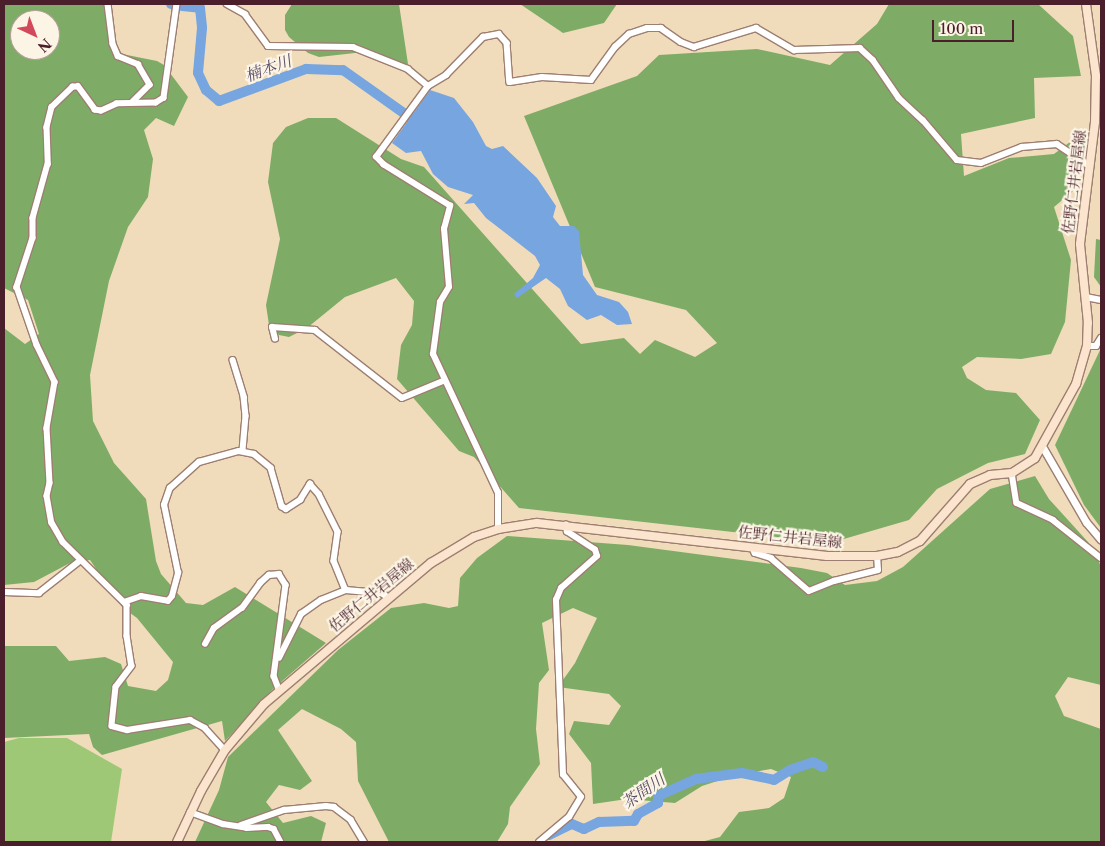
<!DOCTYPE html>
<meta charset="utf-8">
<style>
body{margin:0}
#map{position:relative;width:1105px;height:846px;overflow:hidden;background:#f0dcba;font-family:"Libre Caslon Text","Noto Serif JP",serif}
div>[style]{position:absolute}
.green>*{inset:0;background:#9ec875}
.forest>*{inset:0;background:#7eac66}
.water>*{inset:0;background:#76a5e0}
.river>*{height:10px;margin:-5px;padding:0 5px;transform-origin:5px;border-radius:5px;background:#76a5e0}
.roads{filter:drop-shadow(1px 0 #9d7e72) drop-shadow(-1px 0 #9d7e72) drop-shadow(0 1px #9d7e72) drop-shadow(0 -1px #9d7e72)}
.minor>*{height:5.5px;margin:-2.75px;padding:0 2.75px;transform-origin:2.75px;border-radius:2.75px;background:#fff}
.tertiary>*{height:7px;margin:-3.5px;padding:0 3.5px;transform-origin:3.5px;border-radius:3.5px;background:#fff}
.secondary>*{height:8px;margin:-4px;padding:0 4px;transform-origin:4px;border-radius:4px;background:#fce5cf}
span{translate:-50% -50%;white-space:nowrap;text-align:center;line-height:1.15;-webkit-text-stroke:4.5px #fcf5e5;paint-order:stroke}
.street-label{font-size:15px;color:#4a1f2b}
.water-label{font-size:16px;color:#594e6a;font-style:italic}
.frame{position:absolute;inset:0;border:5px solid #4a1f2b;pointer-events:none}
.north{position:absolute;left:10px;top:10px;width:50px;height:50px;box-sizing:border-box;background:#fcf5e5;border:1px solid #b59f9b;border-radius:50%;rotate:137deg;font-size:14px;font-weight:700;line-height:20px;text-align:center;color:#4a1f2b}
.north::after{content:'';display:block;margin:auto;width:18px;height:22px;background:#d1495b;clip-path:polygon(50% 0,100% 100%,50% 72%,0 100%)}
.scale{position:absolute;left:932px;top:20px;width:82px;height:22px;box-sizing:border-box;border:2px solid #4a1f2b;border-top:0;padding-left:6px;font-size:15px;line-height:18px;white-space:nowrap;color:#4a1f2b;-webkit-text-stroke:4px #fcf5e5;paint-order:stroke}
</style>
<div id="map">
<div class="green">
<i style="clip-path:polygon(19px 738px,67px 738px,122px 769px,111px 842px,4px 842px,4px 742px)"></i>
</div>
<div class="forest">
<i style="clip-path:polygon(evenodd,4px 4px,111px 4px,116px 44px,122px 54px,157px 61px,164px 65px,188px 97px,174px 126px,156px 118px,144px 130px,153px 159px,148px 197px,128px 227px,109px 281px,90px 375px,93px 421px,114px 463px,146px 499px,156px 561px,161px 574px,186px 603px,203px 605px,235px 587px,326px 643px,273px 689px,225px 741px,222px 721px,102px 755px,93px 747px,89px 734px,4px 738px,4px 646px,56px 646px,69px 661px,105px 657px,121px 664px,128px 686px,156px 691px,168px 680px,173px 662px,137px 618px,122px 607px,90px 560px,70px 563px,34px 582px,4px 585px,4px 328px,25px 344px,39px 334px,28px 300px,4px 288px,4px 4px,20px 20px,50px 20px,50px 50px,20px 50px,20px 20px)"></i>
<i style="clip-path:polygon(292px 4px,399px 4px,408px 64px,396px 64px,364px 52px,319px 57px,308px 53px,289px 37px,285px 30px,285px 15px)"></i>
<i style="clip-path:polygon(520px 4px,617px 4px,604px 23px,563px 33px)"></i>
<i style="clip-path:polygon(889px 4px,1038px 4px,1073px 36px,1081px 76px,1034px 78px,1035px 118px,961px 134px,964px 176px,1009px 158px,1054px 154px,1070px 142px,1078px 187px,1054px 207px,1071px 260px,1065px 322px,1051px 354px,1021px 359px,977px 357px,962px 367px,967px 378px,986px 390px,1016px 393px,1040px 420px,1025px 454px,988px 463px,937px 489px,909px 520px,830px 543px,519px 508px,474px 457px,459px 451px,397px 379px,401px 345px,412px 325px,414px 301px,396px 278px,345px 297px,307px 328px,289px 337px,279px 335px,269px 325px,266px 305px,280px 239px,268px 182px,273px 143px,286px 127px,308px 118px,336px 118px,401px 159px,424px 167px,581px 344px,624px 338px,640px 354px,655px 340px,695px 357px,717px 343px,686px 310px,595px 287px,524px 116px,637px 76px,659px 55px,757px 49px,830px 65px,877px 24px)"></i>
<i style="clip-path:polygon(1096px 239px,1101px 240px,1101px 287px,1094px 277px)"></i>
<i style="clip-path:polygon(1101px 348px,1101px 528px,1084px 505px,1055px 445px)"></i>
<i style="clip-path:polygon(1035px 476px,1049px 499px,1088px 542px,1101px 566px,1101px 685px,1068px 677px,1055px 696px,1064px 716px,1101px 729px,1101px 842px,701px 842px,720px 837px,739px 812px,769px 808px,784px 798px,791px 777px,771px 769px,736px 775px,702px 786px,675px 803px,627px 799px,593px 804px,591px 763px,569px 734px,574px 721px,609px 725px,621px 706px,609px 694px,558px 687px,575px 663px,597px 618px,573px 608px,542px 623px,549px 670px,539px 683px,536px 729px,540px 764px,510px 807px,508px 824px,497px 842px,389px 842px,358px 781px,356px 742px,341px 729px,302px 709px,278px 730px,312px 781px,300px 790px,279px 785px,266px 802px,283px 823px,311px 816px,326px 823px,321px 842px,195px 842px,219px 790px,228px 757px,338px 650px,391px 608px,424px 603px,449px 608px,458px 606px,460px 578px,477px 558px,507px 536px,628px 545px,801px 568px,827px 573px,845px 585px,877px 581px,903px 567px,990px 489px)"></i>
</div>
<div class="water">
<i style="clip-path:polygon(430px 90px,454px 98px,473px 122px,486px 146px,492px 149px,503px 146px,537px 178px,556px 206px,553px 217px,560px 226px,574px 226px,579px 231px,583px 275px,597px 295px,619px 302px,628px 312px,632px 324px,617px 325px,601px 315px,587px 320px,568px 306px,560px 289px,546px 278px,517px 298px,514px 294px,533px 278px,540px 265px,535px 256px,486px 218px,474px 203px,464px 204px,473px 195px,448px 187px,433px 174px,421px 151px,406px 153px,392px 143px)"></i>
</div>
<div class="river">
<i style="left:171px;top:4px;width:2px"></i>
<i style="left:182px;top:6px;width:18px;rotate:6deg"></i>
<i style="left:200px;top:8px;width:20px;rotate:84deg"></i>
<i style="left:202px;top:28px;width:45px;rotate:95.1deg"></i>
<i style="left:198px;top:73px;width:19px;rotate:65deg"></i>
<i style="left:206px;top:90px;width:17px;rotate:40deg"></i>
<i style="left:219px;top:101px;width:93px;rotate:-20.2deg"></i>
<i style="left:306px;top:69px;width:37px;rotate:2deg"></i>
<i style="left:343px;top:70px;width:97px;rotate:35.3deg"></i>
<i style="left:549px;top:835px;width:25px;rotate:-26deg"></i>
<i style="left:572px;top:824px;width:13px;rotate:23deg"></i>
<i style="left:584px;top:829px;width:17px;rotate:-25deg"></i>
<i style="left:599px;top:822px;width:35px;rotate:-2deg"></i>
<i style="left:634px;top:821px;width:8px;rotate:-60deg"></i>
<i style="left:638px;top:814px;width:23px;rotate:-29deg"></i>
<i style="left:658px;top:803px;width:7px;rotate:-90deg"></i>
<i style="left:658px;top:796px;width:42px;rotate:-24.1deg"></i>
<i style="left:696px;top:779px;width:46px;rotate:-7.4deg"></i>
<i style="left:742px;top:773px;width:33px;rotate:12deg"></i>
<i style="left:774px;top:780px;width:19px;rotate:-32deg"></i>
<i style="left:790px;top:770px;width:24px;rotate:-19deg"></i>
<i style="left:813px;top:762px;width:11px;rotate:27deg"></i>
</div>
<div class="roads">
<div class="minor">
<i style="left:108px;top:4px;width:40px;rotate:82.9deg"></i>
<i style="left:113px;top:44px;width:13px;rotate:67deg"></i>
<i style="left:118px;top:56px;width:22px;rotate:22deg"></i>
<i style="left:138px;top:64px;width:24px;rotate:60deg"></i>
<i style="left:150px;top:85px;width:24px;rotate:135deg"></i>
<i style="left:177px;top:4px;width:95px;rotate:97.9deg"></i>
<i style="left:164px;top:98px;width:9px;rotate:148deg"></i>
<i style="left:156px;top:103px;width:39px;rotate:179deg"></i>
<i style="left:117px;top:104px;width:17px;rotate:156deg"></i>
<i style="left:101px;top:111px;width:6px;rotate:-171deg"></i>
<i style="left:95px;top:110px;width:29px;rotate:-126deg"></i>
<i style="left:78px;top:87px;width:5px;rotate:180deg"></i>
<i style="left:73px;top:87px;width:29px;rotate:136deg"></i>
<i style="left:52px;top:107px;width:21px;rotate:104deg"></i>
<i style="left:47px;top:127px;width:37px;rotate:88deg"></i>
<i style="left:48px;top:164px;width:56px;rotate:105.5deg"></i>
<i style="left:33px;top:218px;width:20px;rotate:90deg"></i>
<i style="left:33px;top:238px;width:52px;rotate:108.1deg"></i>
<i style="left:17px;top:287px;width:61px;rotate:71deg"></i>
<i style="left:37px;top:345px;width:41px;rotate:64.1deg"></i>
<i style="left:55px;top:382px;width:47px;rotate:99.9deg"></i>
<i style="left:47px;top:428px;width:55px;rotate:86.9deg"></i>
<i style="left:50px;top:483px;width:13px;rotate:103deg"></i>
<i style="left:47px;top:496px;width:27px;rotate:80deg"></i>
<i style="left:52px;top:523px;width:22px;rotate:60deg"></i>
<i style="left:63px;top:542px;width:90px;rotate:44.5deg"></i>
<i style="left:127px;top:605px;width:31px;rotate:90deg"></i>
<i style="left:127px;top:636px;width:30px;rotate:81deg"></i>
<i style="left:132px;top:666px;width:26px;rotate:127deg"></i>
<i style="left:116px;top:687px;width:39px;rotate:96deg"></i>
<i style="left:112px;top:726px;width:16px;rotate:15deg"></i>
<i style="left:127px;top:730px;width:64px;rotate:-9deg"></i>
<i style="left:190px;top:720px;width:17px;rotate:28deg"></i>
<i style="left:205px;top:728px;width:30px;rotate:48deg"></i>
<i style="left:227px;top:4px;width:21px;rotate:29deg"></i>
<i style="left:245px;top:14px;width:39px;rotate:54deg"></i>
<i style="left:268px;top:46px;width:85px;rotate:0.7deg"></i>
<i style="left:353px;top:47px;width:59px;rotate:21.8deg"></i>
<i style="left:408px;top:69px;width:26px;rotate:40deg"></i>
<i style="left:1086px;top:297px;width:15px;rotate:11deg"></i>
<i style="left:275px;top:339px;width:12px;rotate:-104deg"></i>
<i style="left:272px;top:327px;width:43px;rotate:4deg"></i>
<i style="left:315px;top:330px;width:110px;rotate:38deg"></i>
<i style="left:402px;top:398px;width:44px;rotate:-22.5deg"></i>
<i style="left:1087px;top:346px;width:9px"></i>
<i style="left:1096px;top:346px;width:9px;rotate:-58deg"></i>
<i style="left:233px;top:360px;width:39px;rotate:73deg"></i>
<i style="left:244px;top:397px;width:19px;rotate:84deg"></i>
<i style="left:246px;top:416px;width:35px;rotate:95deg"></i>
<i style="left:1012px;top:473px;width:30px;rotate:81deg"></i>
<i style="left:1017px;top:503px;width:40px;rotate:25deg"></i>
<i style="left:1053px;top:520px;width:61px;rotate:38.4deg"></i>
<i style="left:498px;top:529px;width:36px;rotate:-90deg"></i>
<i style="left:498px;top:493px;width:153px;rotate:-115.1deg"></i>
<i style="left:433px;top:354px;width:52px;rotate:-82.3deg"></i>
<i style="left:440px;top:302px;width:17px;rotate:-59deg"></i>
<i style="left:449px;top:287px;width:58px;rotate:-94.9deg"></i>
<i style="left:444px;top:229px;width:24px;rotate:-75deg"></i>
<i style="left:450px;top:206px;width:78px;rotate:-148.2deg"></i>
<i style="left:384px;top:165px;width:11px;rotate:-135deg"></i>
<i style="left:376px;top:157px;width:88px;rotate:-53.8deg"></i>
<i style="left:428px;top:86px;width:21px;rotate:-31deg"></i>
<i style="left:446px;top:75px;width:53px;rotate:-45.8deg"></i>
<i style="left:483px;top:37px;width:16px;rotate:-11deg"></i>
<i style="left:499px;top:34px;width:12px;rotate:48deg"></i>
<i style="left:507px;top:43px;width:39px;rotate:86deg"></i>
<i style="left:510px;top:82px;width:32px;rotate:-9deg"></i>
<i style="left:542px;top:77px;width:49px;rotate:3.5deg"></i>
<i style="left:591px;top:80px;width:41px;rotate:-54deg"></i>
<i style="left:615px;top:47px;width:19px;rotate:-43deg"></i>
<i style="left:629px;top:34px;width:19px;rotate:-18deg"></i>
<i style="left:647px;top:28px;width:14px"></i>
<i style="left:661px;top:28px;width:24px;rotate:35deg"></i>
<i style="left:681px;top:42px;width:14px;rotate:21deg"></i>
<i style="left:694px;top:47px;width:65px;rotate:-17deg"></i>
<i style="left:756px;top:28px;width:44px;rotate:30.1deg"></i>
<i style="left:794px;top:50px;width:66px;rotate:-1.7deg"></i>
<i style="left:860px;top:48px;width:18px;rotate:43deg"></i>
<i style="left:873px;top:60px;width:46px;rotate:55.6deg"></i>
<i style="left:899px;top:98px;width:33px;rotate:43deg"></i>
<i style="left:923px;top:120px;width:52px;rotate:49.6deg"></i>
<i style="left:957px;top:160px;width:24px;rotate:7deg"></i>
<i style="left:981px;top:163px;width:44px;rotate:-21.3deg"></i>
<i style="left:1022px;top:147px;width:35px;rotate:-5deg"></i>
<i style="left:1057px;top:144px;width:40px;rotate:34deg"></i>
<i style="left:753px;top:548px;width:5px;rotate:68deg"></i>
<i style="left:755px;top:553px;width:17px;rotate:17deg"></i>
<i style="left:771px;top:558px;width:50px;rotate:41deg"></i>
<i style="left:809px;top:591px;width:27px;rotate:-22deg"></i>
<i style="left:834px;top:581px;width:45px;rotate:-14deg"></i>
<i style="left:878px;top:570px;width:14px;rotate:-94deg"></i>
<i style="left:4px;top:592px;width:35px;rotate:2deg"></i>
<i style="left:39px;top:593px;width:53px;rotate:-38.2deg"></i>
<i style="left:124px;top:602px;width:18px;rotate:-19deg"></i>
<i style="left:141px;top:596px;width:27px;rotate:10deg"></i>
<i style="left:168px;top:601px;width:6px;rotate:-51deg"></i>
<i style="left:172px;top:596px;width:24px;rotate:-75deg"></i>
<i style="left:178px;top:573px;width:69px;rotate:-101.6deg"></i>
<i style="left:164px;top:505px;width:18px;rotate:-71deg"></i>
<i style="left:170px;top:488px;width:39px;rotate:-42deg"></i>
<i style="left:199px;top:462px;width:41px;rotate:-15.4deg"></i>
<i style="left:239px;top:451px;width:15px;rotate:11deg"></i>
<i style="left:254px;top:454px;width:22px;rotate:39deg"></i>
<i style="left:271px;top:468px;width:40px;rotate:74deg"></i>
<i style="left:282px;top:506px;width:5px;rotate:37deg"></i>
<i style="left:286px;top:509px;width:17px;rotate:-33deg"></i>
<i style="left:300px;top:500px;width:19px;rotate:-58deg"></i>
<i style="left:310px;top:484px;width:13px;rotate:48deg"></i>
<i style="left:319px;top:494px;width:42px;rotate:63.4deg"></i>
<i style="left:338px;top:532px;width:29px;rotate:98deg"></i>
<i style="left:334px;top:561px;width:31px;rotate:68deg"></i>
<i style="left:205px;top:644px;width:18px;rotate:-61deg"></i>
<i style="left:214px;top:628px;width:34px;rotate:-36deg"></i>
<i style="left:242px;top:608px;width:31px;rotate:-54deg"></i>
<i style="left:260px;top:583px;width:12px;rotate:-42deg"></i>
<i style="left:269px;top:575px;width:10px;rotate:-6deg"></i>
<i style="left:279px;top:574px;width:13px;rotate:58deg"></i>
<i style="left:286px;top:585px;width:92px;rotate:97.5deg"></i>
<i style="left:274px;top:676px;width:14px;rotate:69deg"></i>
<i style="left:279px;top:658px;width:49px;rotate:-63.4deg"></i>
<i style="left:301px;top:614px;width:24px;rotate:-35deg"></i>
<i style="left:321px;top:600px;width:27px;rotate:-22deg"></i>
<i style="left:346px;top:590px;width:36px;rotate:5deg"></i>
<i style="left:382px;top:593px;width:9px;rotate:36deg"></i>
<i style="left:190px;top:812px;width:35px;rotate:20deg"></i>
<i style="left:223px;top:824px;width:24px;rotate:9deg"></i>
<i style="left:247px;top:828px;width:21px;rotate:-3deg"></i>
<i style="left:268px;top:827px;width:6px;rotate:18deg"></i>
<i style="left:274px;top:829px;width:15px;rotate:62deg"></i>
<i style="left:241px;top:825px;width:46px;rotate:-19.2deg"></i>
<i style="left:284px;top:810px;width:42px;rotate:-5.4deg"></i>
<i style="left:326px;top:806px;width:8px;rotate:7deg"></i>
<i style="left:334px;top:807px;width:21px;rotate:37deg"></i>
<i style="left:351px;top:820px;width:26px;rotate:59deg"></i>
<i style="left:539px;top:842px;width:39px;rotate:-40deg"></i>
<i style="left:569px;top:817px;width:23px;rotate:-59deg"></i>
<i style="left:581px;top:797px;width:28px;rotate:-129deg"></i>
<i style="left:563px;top:775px;width:175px;rotate:-92.3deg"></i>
<i style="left:556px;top:600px;width:13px;rotate:-67deg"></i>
<i style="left:561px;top:588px;width:48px;rotate:-41.6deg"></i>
<i style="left:597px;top:556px;width:6px;rotate:-108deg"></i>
<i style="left:595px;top:550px;width:33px;rotate:-147deg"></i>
<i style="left:567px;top:532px;width:7px;rotate:-98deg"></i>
</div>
<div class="tertiary">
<i style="left:1042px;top:446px;width:88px;rotate:59.9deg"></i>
<i style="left:1086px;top:522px;width:23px;rotate:50deg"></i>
</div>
<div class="secondary">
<i style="left:177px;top:842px;width:56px;rotate:-64.8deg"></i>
<i style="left:201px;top:791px;width:48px;rotate:-59.7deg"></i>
<i style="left:225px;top:750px;width:60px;rotate:-49.7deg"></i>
<i style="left:264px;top:704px;width:219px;rotate:-40.2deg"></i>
<i style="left:431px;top:563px;width:50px;rotate:-31.2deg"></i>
<i style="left:474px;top:537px;width:25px;rotate:-18deg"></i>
<i style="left:498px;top:529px;width:39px;rotate:-9deg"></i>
<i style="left:537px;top:523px;width:292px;rotate:6.5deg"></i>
<i style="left:827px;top:556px;width:50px"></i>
<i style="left:877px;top:556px;width:21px;rotate:-11deg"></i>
<i style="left:898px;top:552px;width:25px;rotate:-27deg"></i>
<i style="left:920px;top:541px;width:76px;rotate:-48.7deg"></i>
<i style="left:970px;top:484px;width:22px;rotate:-24deg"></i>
<i style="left:990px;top:475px;width:22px;rotate:-5deg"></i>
<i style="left:1012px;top:473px;width:27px;rotate:-33deg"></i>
<i style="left:1035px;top:458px;width:85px;rotate:-61deg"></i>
<i style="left:1076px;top:384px;width:40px;rotate:-74deg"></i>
<i style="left:1087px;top:346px;width:23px;rotate:-88deg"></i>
<i style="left:1088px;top:323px;width:79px;rotate:-95.8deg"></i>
<i style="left:1080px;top:244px;width:123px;rotate:-83deg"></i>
<i style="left:1095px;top:122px;width:46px;rotate:-88.8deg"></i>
<i style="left:1096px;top:76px;width:73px;rotate:-97.9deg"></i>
</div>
</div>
<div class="street-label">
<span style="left:1074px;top:182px;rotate:-83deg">佐野仁井岩屋線</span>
<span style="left:790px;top:537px;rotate:6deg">佐野仁井岩屋線</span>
<span style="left:371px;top:595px;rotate:-40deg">佐野仁井岩屋線</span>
</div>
<div class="water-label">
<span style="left:268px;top:68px;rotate:-20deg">楠本川</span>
<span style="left:643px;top:791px;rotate:-35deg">茶間川</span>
</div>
<div class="frame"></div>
<div class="north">N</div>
<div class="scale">100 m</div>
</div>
